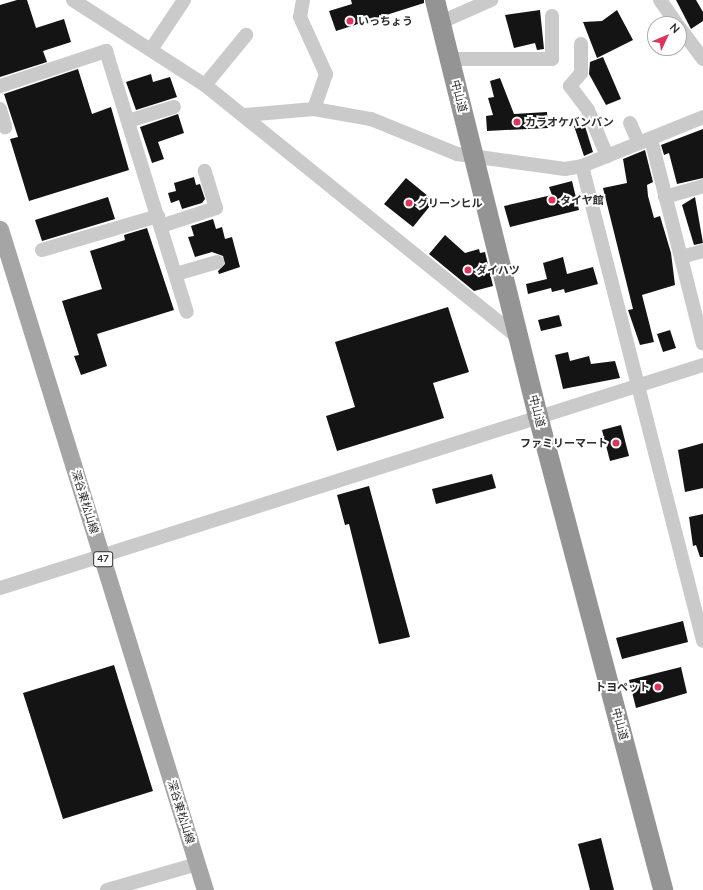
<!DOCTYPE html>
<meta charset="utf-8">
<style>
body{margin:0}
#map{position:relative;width:703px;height:890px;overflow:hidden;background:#fff;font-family:Lato,"Noto Sans JP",sans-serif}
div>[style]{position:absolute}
.building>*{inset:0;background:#141414}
.minor>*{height:14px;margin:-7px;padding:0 7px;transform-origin:7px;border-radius:7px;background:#cacaca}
.major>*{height:17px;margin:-8.5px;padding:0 8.5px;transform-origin:8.5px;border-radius:8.5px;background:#a5a5a5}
.highway>*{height:20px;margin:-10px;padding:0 10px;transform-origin:10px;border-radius:10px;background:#949494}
.dots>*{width:11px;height:11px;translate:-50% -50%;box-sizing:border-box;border:2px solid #fff;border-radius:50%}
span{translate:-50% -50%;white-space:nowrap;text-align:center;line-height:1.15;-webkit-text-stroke:4px #fff;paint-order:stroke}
.shield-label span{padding:1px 3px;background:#fff;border:1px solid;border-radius:3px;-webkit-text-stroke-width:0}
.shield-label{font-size:10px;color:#2d2d2d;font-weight:700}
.poi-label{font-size:11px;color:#2d2d2d;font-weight:700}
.left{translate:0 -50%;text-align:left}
.right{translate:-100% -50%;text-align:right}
.street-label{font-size:11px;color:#2d2d2d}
.north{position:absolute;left:647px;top:16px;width:40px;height:40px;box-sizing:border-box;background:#fff;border:1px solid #ababab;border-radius:50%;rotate:46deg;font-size:11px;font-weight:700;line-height:16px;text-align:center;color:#2d2d2d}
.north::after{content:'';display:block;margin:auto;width:14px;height:18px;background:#dd355c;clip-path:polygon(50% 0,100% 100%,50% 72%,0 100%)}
</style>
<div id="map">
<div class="building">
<i style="clip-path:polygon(17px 0,27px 0,36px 28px,64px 19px,71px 42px,43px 51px,47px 62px,0 77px,0 5px)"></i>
<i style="clip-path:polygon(351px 0,424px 0,424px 3px,336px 31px,329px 11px,352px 4px)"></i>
<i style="clip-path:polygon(676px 0,696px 0,703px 12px,703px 21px,691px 29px)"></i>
<i style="clip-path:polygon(540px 10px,544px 49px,537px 50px,535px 43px,514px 48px,505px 15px)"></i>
<i style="clip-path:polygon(617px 10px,633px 40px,597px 58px,583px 22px,602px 21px)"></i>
<i style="clip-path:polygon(603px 57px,621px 99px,606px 105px,589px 74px,590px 62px)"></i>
<i style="clip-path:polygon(78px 69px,92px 114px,111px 107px,129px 170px,29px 201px,10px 139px,18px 137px,4px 94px)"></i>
<i style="clip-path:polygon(151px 74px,153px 82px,170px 77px,177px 97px,136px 110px,126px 82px)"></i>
<i style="clip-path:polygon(500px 78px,514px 114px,547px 112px,548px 128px,487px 131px,486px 116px,493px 115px,488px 98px,494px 97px,490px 81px)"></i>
<i style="clip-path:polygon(178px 114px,184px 133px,158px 142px,164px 159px,152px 163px,140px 127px)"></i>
<i style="clip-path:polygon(584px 123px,593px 152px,584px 156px,574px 126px)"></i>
<i style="clip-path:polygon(703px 129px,703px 178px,677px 184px,669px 153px,664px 155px,661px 145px)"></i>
<i style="clip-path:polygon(645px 150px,653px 182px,647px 185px,648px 196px,654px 218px,660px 216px,671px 253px,675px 285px,642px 295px,654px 342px,640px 345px,628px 310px,633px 309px,603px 188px,627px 183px,623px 159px)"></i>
<i style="clip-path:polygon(194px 177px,196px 185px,200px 184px,205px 199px,202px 203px,182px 209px,179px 200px,171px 203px,168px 193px,176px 191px,174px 183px)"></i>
<i style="clip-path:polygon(406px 178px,434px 201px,413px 227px,384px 204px)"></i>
<i style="clip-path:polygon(572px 181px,579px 210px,510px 227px,504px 206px,552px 195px,549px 187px)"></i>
<i style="clip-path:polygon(108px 197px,115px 219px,42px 241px,35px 220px)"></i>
<i style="clip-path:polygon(695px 197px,703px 243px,694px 245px,682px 205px)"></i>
<i style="clip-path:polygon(213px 219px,216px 229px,222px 227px,225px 239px,232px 237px,240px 267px,219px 274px,218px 271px,225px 264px,223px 256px,212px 252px,195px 257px,188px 237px,194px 236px,191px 226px)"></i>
<i style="clip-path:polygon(147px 228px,174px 310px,97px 334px,107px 366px,81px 375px,74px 356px,79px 355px,62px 301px,102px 289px,90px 251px,125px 240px,124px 235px)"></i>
<i style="clip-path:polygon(445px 235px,465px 253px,479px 249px,480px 253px,485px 252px,493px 286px,474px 291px,429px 254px)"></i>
<i style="clip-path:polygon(563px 257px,567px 274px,593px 267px,598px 284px,565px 293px,564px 289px,552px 292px,551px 288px,528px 294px,526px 284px,547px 279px,543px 263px)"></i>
<i style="clip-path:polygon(448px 307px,469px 372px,433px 383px,444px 418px,337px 451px,326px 416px,355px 407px,335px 342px)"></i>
<i style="clip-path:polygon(559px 315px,562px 326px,541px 331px,538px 320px)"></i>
<i style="clip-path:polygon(670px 330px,676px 348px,663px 352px,657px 334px)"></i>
<i style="clip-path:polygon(568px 352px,570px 361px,589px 356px,591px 364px,615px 361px,620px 378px,563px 389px,555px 355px)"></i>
<i style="clip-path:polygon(621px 425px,629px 456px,610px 461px,602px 430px)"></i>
<i style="clip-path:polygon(703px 443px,703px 488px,685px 492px,678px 450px)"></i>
<i style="clip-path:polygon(492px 474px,496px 488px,436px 504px,432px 489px)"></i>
<i style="clip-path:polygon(369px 486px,410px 637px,379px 644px,349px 524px,345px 525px,337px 495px)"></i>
<i style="clip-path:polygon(703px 514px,703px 557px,700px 557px,696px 545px,693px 546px,689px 517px)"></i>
<i style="clip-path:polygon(683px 621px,688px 642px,622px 659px,616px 638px)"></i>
<i style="clip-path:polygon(114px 665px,153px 791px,63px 819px,23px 693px)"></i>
<i style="clip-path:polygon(681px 667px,687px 693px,636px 708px,629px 680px)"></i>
<i style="clip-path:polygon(601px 838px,614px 890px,590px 890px,578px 844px)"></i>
</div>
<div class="minor">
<i style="left:73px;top:0;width:157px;rotate:32.8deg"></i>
<i style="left:205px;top:85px;width:403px;rotate:38.9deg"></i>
<i style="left:303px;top:0;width:17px;rotate:100deg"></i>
<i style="left:300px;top:17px;width:63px;rotate:65.5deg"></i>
<i style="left:326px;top:74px;width:37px;rotate:109deg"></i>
<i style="left:660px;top:0;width:29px;rotate:55deg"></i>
<i style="left:441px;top:22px;width:55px;rotate:-23.7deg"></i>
<i style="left:679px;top:27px;width:40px;rotate:53deg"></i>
<i style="left:581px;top:44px;width:29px;rotate:90deg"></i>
<i style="left:581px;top:73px;width:17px;rotate:130deg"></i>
<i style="left:570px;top:86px;width:30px;rotate:53deg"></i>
<i style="left:588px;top:110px;width:50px;rotate:67.6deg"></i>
<i style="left:152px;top:48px;width:58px;rotate:-56.3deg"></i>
<i style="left:450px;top:59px;width:102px"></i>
<i style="left:552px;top:59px;width:43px;rotate:-90deg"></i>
<i style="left:205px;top:85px;width:65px;rotate:-50.6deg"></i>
<i style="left:0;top:86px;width:112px;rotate:-18.3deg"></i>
<i style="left:106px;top:51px;width:273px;rotate:72.8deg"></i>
<i style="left:0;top:109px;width:19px;rotate:74deg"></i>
<i style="left:245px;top:115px;width:69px;rotate:-5deg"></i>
<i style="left:314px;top:109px;width:58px;rotate:10deg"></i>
<i style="left:371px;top:119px;width:93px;rotate:22.1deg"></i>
<i style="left:457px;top:154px;width:109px;rotate:7.9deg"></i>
<i style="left:565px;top:169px;width:17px;rotate:-10deg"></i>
<i style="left:582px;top:166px;width:131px;rotate:-22deg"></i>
<i style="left:128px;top:121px;width:48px;rotate:-16.9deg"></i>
<i style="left:630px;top:123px;width:22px;rotate:66deg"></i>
<i style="left:651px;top:139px;width:211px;rotate:75.8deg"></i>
<i style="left:582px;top:166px;width:490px;rotate:75.7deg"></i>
<i style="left:665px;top:197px;width:40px;rotate:-16deg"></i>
<i style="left:161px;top:226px;width:58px;rotate:-18.1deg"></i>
<i style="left:216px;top:208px;width:39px;rotate:-107deg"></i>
<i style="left:42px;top:250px;width:121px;rotate:-16.3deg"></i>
<i style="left:681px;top:257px;width:23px;rotate:-15deg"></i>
<i style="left:176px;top:274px;width:43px;rotate:-16.3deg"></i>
<i style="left:0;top:588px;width:738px;rotate:-17.6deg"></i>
<i style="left:107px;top:890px;width:94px;rotate:-16.1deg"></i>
</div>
<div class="major">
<i style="left:0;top:229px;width:692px;rotate:72.77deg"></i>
</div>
<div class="highway">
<i style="left:435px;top:0;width:429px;rotate:76.1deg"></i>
<i style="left:538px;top:416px;width:490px;rotate:75.2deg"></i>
</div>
<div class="dots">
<i style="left:350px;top:21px;background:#dd355c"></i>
<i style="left:517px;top:122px;background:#dd355c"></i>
<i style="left:552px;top:200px;background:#dd355c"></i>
<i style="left:409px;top:203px;background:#dd355c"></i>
<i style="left:468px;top:270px;background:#dd355c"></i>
<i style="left:616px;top:443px;background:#dd355c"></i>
<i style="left:658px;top:687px;background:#dd355c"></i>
</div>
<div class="shield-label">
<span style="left:103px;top:559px">47</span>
</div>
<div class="poi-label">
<span class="left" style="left:358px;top:21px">いっちょう</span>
<span class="left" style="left:525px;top:122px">カラオケバンバン</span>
<span class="left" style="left:560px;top:200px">タイヤ館</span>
<span class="left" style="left:417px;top:203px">グリーンヒル</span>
<span class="left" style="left:476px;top:270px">ダイハツ</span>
<span class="right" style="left:608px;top:443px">ファミリーマート</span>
<span class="right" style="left:650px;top:687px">トヨペット</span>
</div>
<div class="street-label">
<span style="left:459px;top:96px;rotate:76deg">中山道</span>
<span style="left:537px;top:411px;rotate:76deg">中山道</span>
<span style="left:85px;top:502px;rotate:73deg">深谷東松山線</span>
<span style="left:620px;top:724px;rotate:75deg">中山道</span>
<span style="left:181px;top:812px;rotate:73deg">深谷東松山線</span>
</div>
<div class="north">N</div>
</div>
